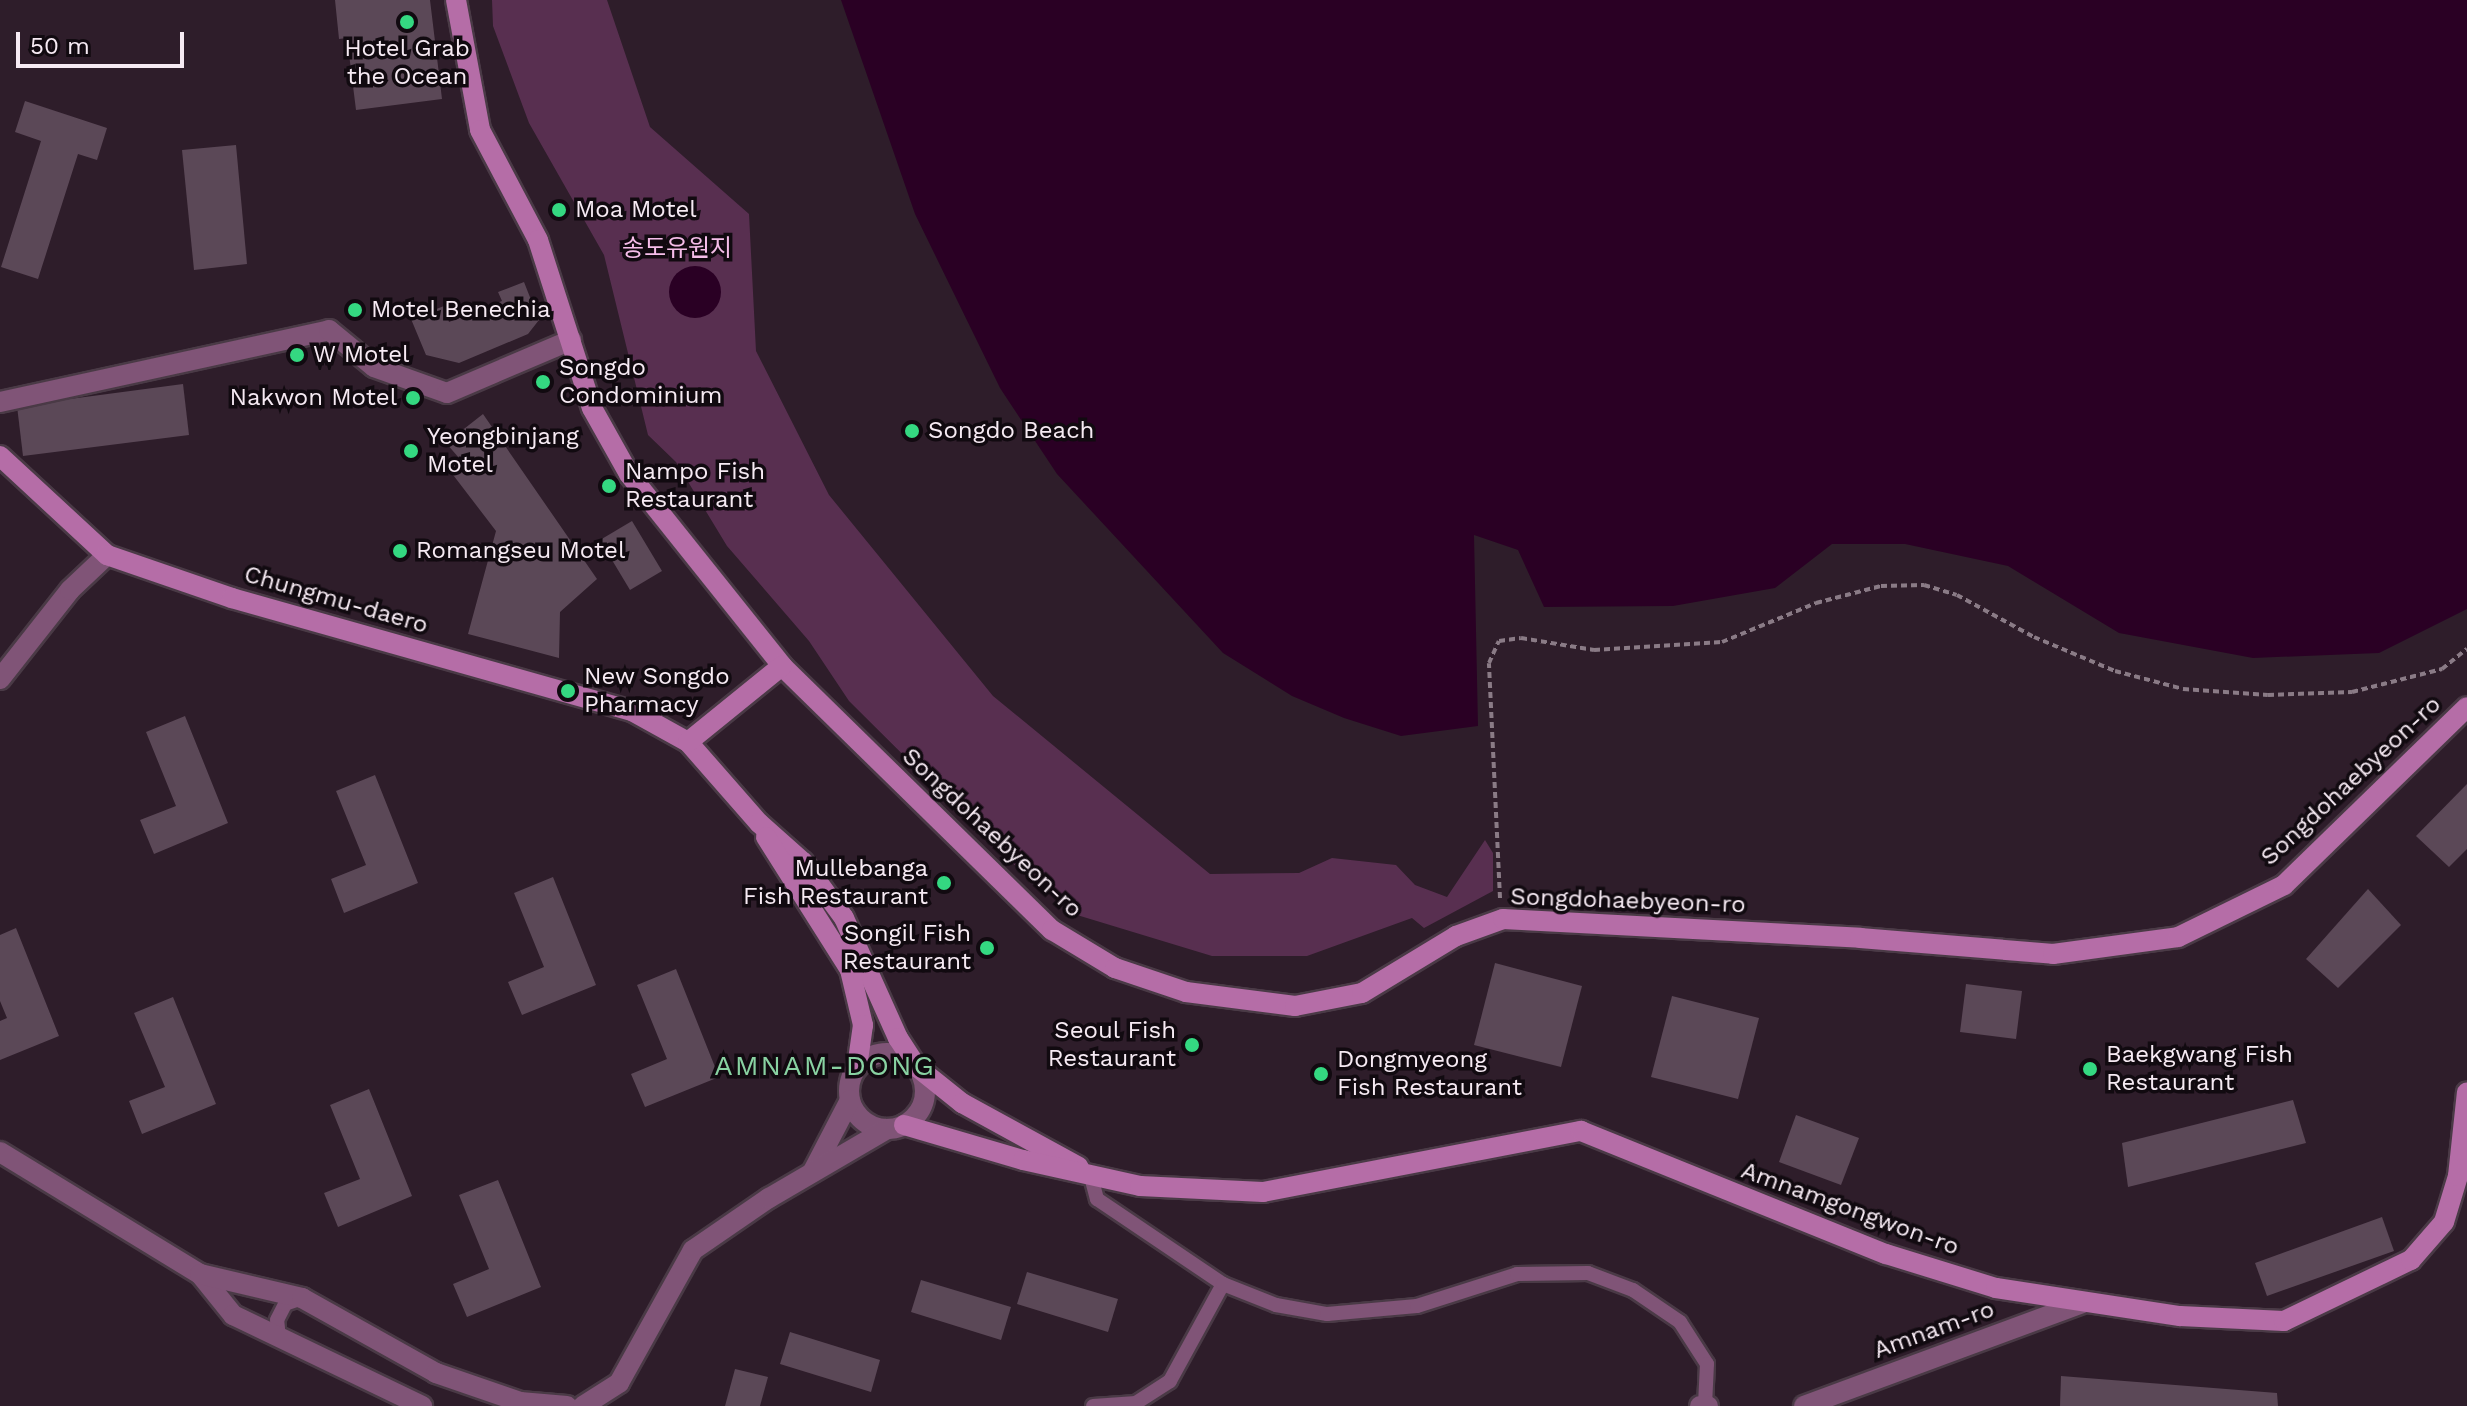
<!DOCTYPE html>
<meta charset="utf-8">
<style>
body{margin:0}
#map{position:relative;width:2467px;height:1406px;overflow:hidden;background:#2e1d2a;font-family:"Work Sans","Noto Sans KR",sans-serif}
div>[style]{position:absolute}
.green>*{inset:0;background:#582f50}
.water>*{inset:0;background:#2a0024}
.round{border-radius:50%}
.building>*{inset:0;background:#5b4857}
.path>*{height:4px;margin-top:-2px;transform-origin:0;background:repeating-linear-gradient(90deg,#8a7b86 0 6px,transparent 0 10px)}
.roads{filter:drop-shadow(2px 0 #4a3a46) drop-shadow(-2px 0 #4a3a46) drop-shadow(0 2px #4a3a46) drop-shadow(0 -2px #4a3a46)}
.lane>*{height:14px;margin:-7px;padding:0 7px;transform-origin:7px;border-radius:7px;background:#805477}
.street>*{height:20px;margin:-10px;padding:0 10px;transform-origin:10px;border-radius:10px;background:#805477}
.street>.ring{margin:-10px;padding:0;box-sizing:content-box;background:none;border:20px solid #805477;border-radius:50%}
.secondary>*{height:20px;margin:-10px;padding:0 10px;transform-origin:10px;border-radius:10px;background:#b56da7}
.dots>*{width:22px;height:22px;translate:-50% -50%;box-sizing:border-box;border:4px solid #110a10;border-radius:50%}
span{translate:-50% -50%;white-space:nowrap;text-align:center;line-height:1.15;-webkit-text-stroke:7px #110a10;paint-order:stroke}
.poi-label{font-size:24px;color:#f6eaf3}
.left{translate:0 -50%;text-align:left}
.right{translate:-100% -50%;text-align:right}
.park-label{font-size:24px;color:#f5bde9}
.street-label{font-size:24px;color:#f6eaf3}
.quarter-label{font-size:28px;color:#89d2a2;letter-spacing:2px}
.scale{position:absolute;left:16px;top:32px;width:168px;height:36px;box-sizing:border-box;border:4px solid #f6eaf3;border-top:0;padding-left:10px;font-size:24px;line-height:28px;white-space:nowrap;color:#f6eaf3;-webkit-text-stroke:6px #110a10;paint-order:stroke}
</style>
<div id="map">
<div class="green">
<i style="clip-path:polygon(492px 0,607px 0,650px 127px,749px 214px,756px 351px,829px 495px,993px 696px,1210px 874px,1299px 873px,1332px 858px,1396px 865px,1415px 885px,1447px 897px,1485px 840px,1493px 853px,1493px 891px,1424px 928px,1412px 918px,1307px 956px,1212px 956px,1077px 915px,1012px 863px,849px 701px,809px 641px,727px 546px,676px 462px,648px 435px,604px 255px,529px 123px,493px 26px)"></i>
</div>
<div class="water">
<i style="clip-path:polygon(841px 0,2467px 0,2467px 609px,2379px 653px,2253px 658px,2119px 633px,2008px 566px,1905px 544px,1832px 544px,1775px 588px,1673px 606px,1544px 607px,1518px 550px,1474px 535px,1478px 726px,1401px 736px,1344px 718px,1292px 696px,1223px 653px,1057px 474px,1000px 388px,915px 214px)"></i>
<i class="round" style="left:669px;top:266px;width:52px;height:52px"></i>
</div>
<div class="building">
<i style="clip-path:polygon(335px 0,430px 0,442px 99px,356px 110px,347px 38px,339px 39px)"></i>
<i style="clip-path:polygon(25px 101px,107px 128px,97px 160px,78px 154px,38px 279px,1px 267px,41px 141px,15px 132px)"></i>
<i style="clip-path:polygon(236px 145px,247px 264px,194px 270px,182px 150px)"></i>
<i style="clip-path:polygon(524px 282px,539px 320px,528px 334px,459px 363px,426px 355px,411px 319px,444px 306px,449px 322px,502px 301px,498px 292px)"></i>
<i style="clip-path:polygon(183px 384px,189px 435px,23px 456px,17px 406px)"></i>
<i style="clip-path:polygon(483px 414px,597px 579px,560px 612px,559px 658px,468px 634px,496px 531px,447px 467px,459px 458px,446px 443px)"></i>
<i style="clip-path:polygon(632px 521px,662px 571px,630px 590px,600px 540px)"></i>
<i style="clip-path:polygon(185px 716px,228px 823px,154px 854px,140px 820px,176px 806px,146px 732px)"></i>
<i style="clip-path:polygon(375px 775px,418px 883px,344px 913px,331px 879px,366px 865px,336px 791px)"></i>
<i style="clip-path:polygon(2467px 784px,2467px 849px,2449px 867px,2416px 836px)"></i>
<i style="clip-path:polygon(553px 877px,596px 985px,522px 1015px,508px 982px,544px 967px,514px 893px)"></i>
<i style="clip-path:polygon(2368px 889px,2401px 925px,2338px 988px,2306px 959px)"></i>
<i style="clip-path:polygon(16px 928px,59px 1036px,0 1060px,0 1021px,7px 1018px,0 1001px,0 935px)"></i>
<i style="clip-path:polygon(1495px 963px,1582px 986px,1561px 1067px,1474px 1045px)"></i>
<i style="clip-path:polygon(676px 969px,719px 1077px,645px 1107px,631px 1074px,667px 1059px,637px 985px)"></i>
<i style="clip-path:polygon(1966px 984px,2022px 991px,2016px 1039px,1960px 1032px)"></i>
<i style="clip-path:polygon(1672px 996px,1759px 1018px,1738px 1099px,1651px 1077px)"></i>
<i style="clip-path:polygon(173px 997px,216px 1104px,142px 1134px,129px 1101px,165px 1087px,134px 1013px)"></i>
<i style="clip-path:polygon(369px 1089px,412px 1196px,338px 1227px,324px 1193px,360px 1179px,330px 1105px)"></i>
<i style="clip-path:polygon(2293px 1100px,2306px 1143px,2128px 1187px,2122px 1143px)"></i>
<i style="clip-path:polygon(1796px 1115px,1859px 1138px,1841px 1185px,1779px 1162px)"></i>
<i style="clip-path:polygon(498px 1180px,541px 1287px,467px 1317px,453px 1284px,489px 1269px,459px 1195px)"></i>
<i style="clip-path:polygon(2382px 1217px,2394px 1251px,2267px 1296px,2255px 1263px)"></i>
<i style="clip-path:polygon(1027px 1272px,1118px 1299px,1108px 1332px,1017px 1304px)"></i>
<i style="clip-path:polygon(921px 1280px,1011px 1307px,1001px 1340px,911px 1312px)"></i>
<i style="clip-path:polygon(790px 1332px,880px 1360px,871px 1392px,780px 1364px)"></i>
<i style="clip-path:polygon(735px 1369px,768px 1377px,760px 1406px,725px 1406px)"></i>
<i style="clip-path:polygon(2061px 1376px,2277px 1393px,2278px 1406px,2060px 1406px)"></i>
</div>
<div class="path">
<i style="left:1500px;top:898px;width:235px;rotate:-92.7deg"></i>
<i style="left:1489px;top:663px;width:24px;rotate:-66deg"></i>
<i style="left:1499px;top:641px;width:22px;rotate:-8deg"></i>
<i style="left:1521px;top:638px;width:74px;rotate:9.3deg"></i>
<i style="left:1594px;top:650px;width:128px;rotate:-3.6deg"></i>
<i style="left:1722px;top:642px;width:102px;rotate:-22.5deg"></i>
<i style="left:1816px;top:603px;width:67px;rotate:-14.7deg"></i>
<i style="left:1881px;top:586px;width:43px;rotate:-1.3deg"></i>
<i style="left:1924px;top:585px;width:34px;rotate:17deg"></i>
<i style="left:1957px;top:595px;width:88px;rotate:28.6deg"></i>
<i style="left:2034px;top:637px;width:88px;rotate:22.8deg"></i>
<i style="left:2115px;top:671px;width:70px;rotate:14.8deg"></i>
<i style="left:2183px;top:689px;width:85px;rotate:4deg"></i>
<i style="left:2268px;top:695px;width:84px;rotate:-2deg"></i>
<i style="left:2352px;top:692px;width:93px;rotate:-14.3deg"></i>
<i style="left:2442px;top:669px;width:32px;rotate:-39deg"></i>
</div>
<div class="roads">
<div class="lane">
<i style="left:1090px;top:1173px;width:27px;rotate:75deg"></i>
<i style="left:1097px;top:1199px;width:152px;rotate:34deg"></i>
<i style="left:1223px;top:1284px;width:111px;rotate:118.7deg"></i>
<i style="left:1170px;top:1381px;width:40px;rotate:147.1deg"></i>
<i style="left:1136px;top:1403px;width:43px;rotate:176deg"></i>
<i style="left:1223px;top:1284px;width:57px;rotate:21.6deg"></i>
<i style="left:1276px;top:1305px;width:52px;rotate:10deg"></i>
<i style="left:1327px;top:1314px;width:90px;rotate:-5.1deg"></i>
<i style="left:1417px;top:1306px;width:105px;rotate:-17.7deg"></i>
<i style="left:1517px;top:1274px;width:71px;rotate:-0.8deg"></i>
<i style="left:1588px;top:1273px;width:48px;rotate:20.7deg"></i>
<i style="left:1633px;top:1290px;width:57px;rotate:34.2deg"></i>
<i style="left:1680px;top:1322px;width:50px;rotate:57.3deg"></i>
<i style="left:1707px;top:1364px;width:41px;rotate:92.8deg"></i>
<i style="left:279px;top:1338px;width:18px;rotate:-96deg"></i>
<i style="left:277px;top:1320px;width:18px;rotate:-63deg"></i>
<i style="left:285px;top:1304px;width:18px;rotate:-19deg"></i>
</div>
<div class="street">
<i style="left:0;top:402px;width:337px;rotate:-12.3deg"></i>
<i style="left:329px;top:330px;width:58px;rotate:39.4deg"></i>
<i style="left:374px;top:367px;width:77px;rotate:19.6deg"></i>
<i style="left:447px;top:393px;width:135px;rotate:-23.1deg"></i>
<i style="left:0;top:679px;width:113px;rotate:-51.8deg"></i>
<i style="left:70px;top:590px;width:51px;rotate:-43.4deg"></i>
<i class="ring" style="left:849px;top:1053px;width:56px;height:56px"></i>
<i style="left:0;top:1152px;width:234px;rotate:31.4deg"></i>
<i style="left:200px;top:1274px;width:53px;rotate:51.2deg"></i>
<i style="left:233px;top:1315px;width:210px;rotate:25.7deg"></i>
<i style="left:813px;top:1171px;width:80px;rotate:-62.5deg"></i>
<i style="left:200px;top:1274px;width:105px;rotate:13.2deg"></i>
<i style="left:302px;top:1298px;width:154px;rotate:29.2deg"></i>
<i style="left:436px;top:1373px;width:89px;rotate:19deg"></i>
<i style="left:520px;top:1402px;width:47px;rotate:4.9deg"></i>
<i style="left:583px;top:1406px;width:43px;rotate:-32.6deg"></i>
<i style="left:619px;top:1383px;width:152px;rotate:-60.9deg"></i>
<i style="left:693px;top:1250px;width:92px;rotate:-34.4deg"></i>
<i style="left:769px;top:1198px;width:137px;rotate:-30.3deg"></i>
<i style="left:1700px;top:1406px;width:8px"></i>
<i style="left:1804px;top:1406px;width:296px;rotate:-20.3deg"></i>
</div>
<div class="secondary">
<i style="left:456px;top:0;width:132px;rotate:79.5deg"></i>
<i style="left:480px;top:130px;width:124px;rotate:62.2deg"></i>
<i style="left:538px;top:240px;width:176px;rotate:72.2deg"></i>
<i style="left:592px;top:408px;width:76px;rotate:60.7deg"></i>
<i style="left:629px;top:474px;width:246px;rotate:51.4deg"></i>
<i style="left:782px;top:666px;width:378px;rotate:44.4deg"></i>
<i style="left:1052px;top:930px;width:74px;rotate:31.1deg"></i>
<i style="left:1115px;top:968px;width:75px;rotate:18.7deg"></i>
<i style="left:1186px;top:992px;width:110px;rotate:7.3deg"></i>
<i style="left:1295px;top:1006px;width:68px;rotate:-11deg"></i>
<i style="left:1362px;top:993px;width:110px;rotate:-31.2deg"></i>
<i style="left:1456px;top:936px;width:50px;rotate:-19.9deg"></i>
<i style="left:1503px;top:919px;width:358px;rotate:3deg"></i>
<i style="left:1860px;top:938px;width:194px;rotate:4.7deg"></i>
<i style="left:2053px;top:954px;width:126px;rotate:-7.7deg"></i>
<i style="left:2178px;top:937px;width:118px;rotate:-26.1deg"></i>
<i style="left:2284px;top:885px;width:255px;rotate:-44.2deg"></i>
<i style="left:0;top:456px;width:146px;rotate:42.8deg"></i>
<i style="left:107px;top:555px;width:132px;rotate:19deg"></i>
<i style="left:232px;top:598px;width:416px;rotate:15.8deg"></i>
<i style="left:632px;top:711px;width:64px;rotate:29deg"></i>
<i style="left:688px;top:742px;width:108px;rotate:48.8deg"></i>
<i style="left:759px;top:823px;width:59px;rotate:41.6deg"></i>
<i style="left:803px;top:862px;width:69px;rotate:53.8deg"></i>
<i style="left:844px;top:918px;width:132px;rotate:65.8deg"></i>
<i style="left:898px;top:1038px;width:35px;rotate:57deg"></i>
<i style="left:917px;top:1067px;width:58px;rotate:38.7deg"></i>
<i style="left:962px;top:1103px;width:133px;rotate:28.7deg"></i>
<i style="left:688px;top:742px;width:121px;rotate:-39deg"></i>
<i style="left:766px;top:837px;width:157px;rotate:57.7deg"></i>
<i style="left:850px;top:970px;width:57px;rotate:76.7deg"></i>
<i style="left:863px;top:1025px;width:42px;rotate:98.1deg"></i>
<i style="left:904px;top:1125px;width:124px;rotate:16.4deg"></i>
<i style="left:1023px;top:1160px;width:120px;rotate:12.5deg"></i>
<i style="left:1140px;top:1186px;width:123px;rotate:2.8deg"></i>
<i style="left:1263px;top:1192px;width:324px;rotate:-10.9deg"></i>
<i style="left:1581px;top:1131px;width:329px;rotate:22deg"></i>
<i style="left:1886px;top:1254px;width:115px;rotate:17.2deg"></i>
<i style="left:1996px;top:1288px;width:186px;rotate:8.7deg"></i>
<i style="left:2180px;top:1316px;width:104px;rotate:2.8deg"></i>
<i style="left:2284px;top:1321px;width:141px;rotate:-25.7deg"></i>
<i style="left:2411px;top:1260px;width:50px;rotate:-49deg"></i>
<i style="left:2444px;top:1222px;width:48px;rotate:-73.1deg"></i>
<i style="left:2458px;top:1176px;width:84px;rotate:-83.9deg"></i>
</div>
</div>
<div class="dots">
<i style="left:407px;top:22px;background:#34d881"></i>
<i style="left:559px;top:210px;background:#34d881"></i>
<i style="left:355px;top:310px;background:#34d881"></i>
<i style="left:297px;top:355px;background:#34d881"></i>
<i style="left:543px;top:382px;background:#34d881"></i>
<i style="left:413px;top:398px;background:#34d881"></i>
<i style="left:912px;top:431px;background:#34d881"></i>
<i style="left:411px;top:451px;background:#34d881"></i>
<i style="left:609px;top:486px;background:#34d881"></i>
<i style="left:400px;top:551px;background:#34d881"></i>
<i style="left:568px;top:691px;background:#34d881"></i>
<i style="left:944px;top:883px;background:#34d881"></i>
<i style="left:987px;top:948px;background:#34d881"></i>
<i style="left:1192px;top:1045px;background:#34d881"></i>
<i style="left:2090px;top:1069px;background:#34d881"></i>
<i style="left:1321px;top:1074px;background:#34d881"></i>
</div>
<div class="poi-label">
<span style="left:407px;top:63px">Hotel Grab<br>the Ocean</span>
<span class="left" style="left:575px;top:210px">Moa Motel</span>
<span class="left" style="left:371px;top:310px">Motel Benechia</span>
<span class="left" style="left:313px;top:355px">W Motel</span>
<span class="left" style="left:559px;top:382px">Songdo<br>Condominium</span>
<span class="right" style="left:397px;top:398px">Nakwon Motel</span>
<span class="left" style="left:928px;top:431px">Songdo Beach</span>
<span class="left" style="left:427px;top:451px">Yeongbinjang<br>Motel</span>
<span class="left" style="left:625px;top:486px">Nampo Fish<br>Restaurant</span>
<span class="left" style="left:416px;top:551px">Romangseu Motel</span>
<span class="left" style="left:584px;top:691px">New Songdo<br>Pharmacy</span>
<span class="right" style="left:928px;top:883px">Mullebanga<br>Fish Restaurant</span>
<span class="right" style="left:971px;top:948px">Songil Fish<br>Restaurant</span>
<span class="right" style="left:1176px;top:1045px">Seoul Fish<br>Restaurant</span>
<span class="left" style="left:2106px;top:1069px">Baekgwang Fish<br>Restaurant</span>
<span class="left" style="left:1337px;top:1074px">Dongmyeong<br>Fish Restaurant</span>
</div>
<div class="park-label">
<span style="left:677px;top:249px">송도유원지</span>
</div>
<div class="street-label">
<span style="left:336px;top:600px;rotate:16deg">Chungmu-daero</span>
<span style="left:2351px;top:781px;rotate:-43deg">Songdohaebyeon-ro</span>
<span style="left:992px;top:833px;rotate:43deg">Songdohaebyeon-ro</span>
<span style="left:1628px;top:901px;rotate:2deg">Songdohaebyeon-ro</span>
<span style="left:1850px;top:1209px;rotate:20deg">Amnamgongwon-ro</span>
<span style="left:1934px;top:1330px;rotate:-20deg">Amnam-ro</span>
</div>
<div class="quarter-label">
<span style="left:825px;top:1066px">AMNAM-DONG</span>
</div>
<div class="scale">50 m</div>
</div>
